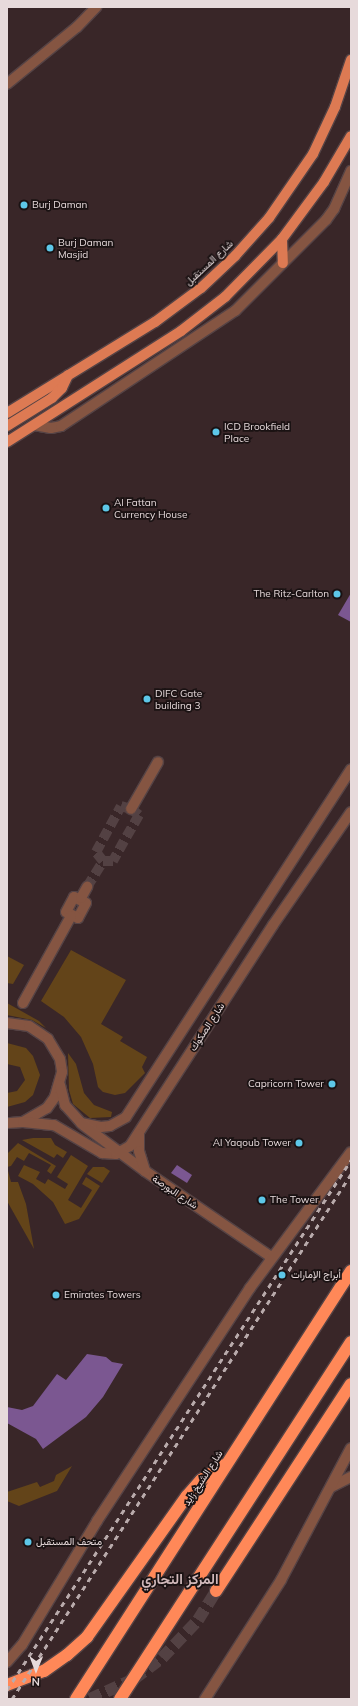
<!DOCTYPE html>
<meta charset="utf-8">
<style>
body{margin:0}
#map{position:relative;width:358px;height:1706px;overflow:hidden;background:#392628;font-family:Mulish,Vazirmatn,sans-serif}
div>[style]{position:absolute}
.green>*{inset:0;background:#634419}
.water>*{inset:0;background:#7b5791}
.minor-tunnel>*{height:10px;margin-top:-5px;transform-origin:0;background:repeating-linear-gradient(90deg,#534143 0 10px,transparent 0 15px)}
.highway-tunnel>*{height:12px;margin-top:-6px;transform-origin:0;background:repeating-linear-gradient(90deg,#534143 0 12px,transparent 0 18px)}
.roads{filter:drop-shadow(1px 0 #554345) drop-shadow(-1px 0 #554345) drop-shadow(0 1px #554345) drop-shadow(0 -1px #554345)}
.minor>*{height:10px;margin:-5px;padding:0 5px;transform-origin:5px;border-radius:5px;background:#855542}
.major>*{height:10px;margin:-5px;padding:0 5px;transform-origin:5px;border-radius:5px;background:#dd7a53}
.highway>*{height:12px;margin:-6px;padding:0 6px;transform-origin:6px;border-radius:6px;background:#ff8858}
.rail>*{height:3px;margin-top:-1.5px;transform-origin:0;background:repeating-linear-gradient(90deg,#b9abac 0 5px,transparent 0 10px)}
.dots>*{width:11px;height:11px;translate:-50% -50%;box-sizing:border-box;border:2px solid #1a1213;border-radius:50%}
span{translate:-50% -50%;white-space:nowrap;text-align:center;line-height:1.15;-webkit-text-stroke:3.5px #1a1213;paint-order:stroke}
.poi-label{font-size:10px;color:#e7dadb}
.left{translate:0 -50%;text-align:left}
.right{translate:-100% -50%;text-align:right}
.street-label{font-size:10px;color:#e7dadb}
.district-label{font-size:14px;color:#d0b8ba;font-weight:700}
.frame{position:absolute;inset:0;border:8px solid #e7dadb;pointer-events:none}
.north{position:absolute;left:16px;top:1650px;width:40px;height:40px;-webkit-text-stroke:3px #1a1213;paint-order:stroke;rotate:181deg;font-size:11px;font-weight:700;line-height:16px;text-align:center;color:#e7dadb}
.north::after{content:'';display:block;margin:auto;width:14px;height:18px;background:#e7dadb;clip-path:polygon(50% 0,100% 100%,50% 72%,0 100%)}
</style>
<div id="map">
<div class="green">
<i style="clip-path:polygon(71px 950px,126px 980px,101px 1024px,123px 1037px,120px 1041px,147px 1057px,142px 1067px,145px 1073px,125px 1093px,115px 1095px,103px 1092px,98px 1087px,93px 1064px,81px 1037px,64px 1017px,41px 1001px)"></i>
<i style="clip-path:polygon(7px 956px,24px 965px,13px 984px,7px 983px)"></i>
<i style="clip-path:polygon(7px 1003px,39px 1021px,46px 1028px,32px 1020px,7px 1015px)"></i>
<i style="clip-path:polygon(7px 1043px,26px 1048px,33px 1056px,40px 1075px,33px 1095px,25px 1102px,7px 1107px,7px 1093px,17px 1091px,25px 1080px,20px 1067px,7px 1064px)"></i>
<i style="clip-path:polygon(68px 1053px,76px 1064px,84px 1093px,94px 1105px,112px 1112px,111px 1117px,90px 1118px,73px 1104px,69px 1090px)"></i>
<i style="clip-path:polygon(33px 1138px,51px 1138px,55px 1145px,67px 1152px,63px 1158px,57px 1154px,54px 1158px,22px 1140px)"></i>
<i style="clip-path:polygon(18px 1143px,56px 1166px,51px 1174px,47px 1171px,51px 1165px,29px 1153px,24px 1161px,17px 1157px,11px 1166px,7px 1167px,11px 1182px,18px 1182px,26px 1204px,34px 1249px,7px 1201px,7px 1154px)"></i>
<i style="clip-path:polygon(71px 1155px,88px 1166px,68px 1200px,81px 1208px,92px 1190px,82px 1184px,86px 1177px,100px 1186px,79px 1219px,65px 1224px,53px 1202px,33px 1184px,18px 1176px,24px 1165px,40px 1172px,36px 1179px,45px 1184px,48px 1179px,65px 1189px,68px 1184px,57px 1177px)"></i>
<i style="clip-path:polygon(93px 1167px,104px 1167px,110px 1171px,102px 1183px,87px 1174px)"></i>
<i style="clip-path:polygon(72px 1466px,57px 1491px,19px 1506px,7px 1501px,7px 1492px,37px 1482px,40px 1487px,54px 1481px,56px 1475px)"></i>
</div>
<div class="water">
<i style="clip-path:polygon(351px 593px,351px 622px,338px 615px)"></i>
<i style="clip-path:polygon(177px 1165px,192px 1175px,187px 1183px,171px 1173px)"></i>
<i style="clip-path:polygon(87px 1354px,106px 1357px,112px 1362px,123px 1364px,103px 1397px,86px 1417px,43px 1449px,36px 1439px,7px 1423px,7px 1407px,22px 1410px,33px 1406px,57px 1374px,66px 1380px)"></i>
</div>
<div class="minor-tunnel">
<i style="left:87px;top:887px;width:31px;rotate:-58deg"></i>
<i style="left:103px;top:861px;width:11px;rotate:-128deg"></i>
<i style="left:96px;top:852px;width:52px;rotate:-61.5deg"></i>
<i style="left:121px;top:806px;width:10px;rotate:17deg"></i>
<i style="left:131px;top:809px;width:10px;rotate:37deg"></i>
<i style="left:139px;top:815px;width:30px;rotate:120deg"></i>
<i style="left:124px;top:841px;width:23px;rotate:119deg"></i>
<i style="left:113px;top:861px;width:10px;rotate:180deg"></i>
</div>
<div class="highway-tunnel">
<i style="left:90px;top:1699px;width:48px;rotate:-24.4deg"></i>
<i style="left:134px;top:1679px;width:35px;rotate:-37deg"></i>
<i style="left:162px;top:1658px;width:52px;rotate:-46.5deg"></i>
<i style="left:198px;top:1620px;width:34px;rotate:-58deg"></i>
</div>
<div class="roads">
<div class="minor">
<i style="left:7px;top:84px;width:90px;rotate:-39.2deg"></i>
<i style="left:77px;top:27px;width:28px;rotate:-46deg"></i>
<i style="left:34px;top:425px;width:17px;rotate:10deg"></i>
<i style="left:51px;top:428px;width:10px;rotate:-11deg"></i>
<i style="left:61px;top:426px;width:209px;rotate:-33.5deg"></i>
<i style="left:235px;top:311px;width:129px;rotate:-45deg"></i>
<i style="left:326px;top:220px;width:14px;rotate:-54deg"></i>
<i style="left:334px;top:209px;width:42px;rotate:-65.9deg"></i>
<i style="left:131px;top:809px;width:54px;rotate:-60.1deg"></i>
<i style="left:74px;top:897px;width:13px;rotate:27deg"></i>
<i style="left:86px;top:903px;width:17px;rotate:118deg"></i>
<i style="left:78px;top:918px;width:13px;rotate:-153deg"></i>
<i style="left:66px;top:912px;width:17px;rotate:-62deg"></i>
<i style="left:81px;top:898px;width:13px;rotate:-61deg"></i>
<i style="left:23px;top:1003px;width:99px;rotate:-61.1deg"></i>
<i style="left:7px;top:1023px;width:22px;rotate:8deg"></i>
<i style="left:29px;top:1026px;width:23px;rotate:34deg"></i>
<i style="left:48px;top:1039px;width:23px;rotate:59deg"></i>
<i style="left:60px;top:1059px;width:13px;rotate:81deg"></i>
<i style="left:62px;top:1072px;width:26px;rotate:106deg"></i>
<i style="left:55px;top:1097px;width:14px;rotate:126deg"></i>
<i style="left:47px;top:1108px;width:28px;rotate:150deg"></i>
<i style="left:23px;top:1122px;width:16px;rotate:176deg"></i>
<i style="left:60px;top:1085px;width:21px;rotate:76deg"></i>
<i style="left:65px;top:1105px;width:24px;rotate:48deg"></i>
<i style="left:81px;top:1123px;width:20px;rotate:11deg"></i>
<i style="left:101px;top:1127px;width:9px;rotate:-6deg"></i>
<i style="left:110px;top:1126px;width:18px;rotate:-29deg"></i>
<i style="left:126px;top:1117px;width:414px;rotate:-57.1deg"></i>
<i style="left:23px;top:1122px;width:31px;rotate:6deg"></i>
<i style="left:54px;top:1125px;width:56px;rotate:30.3deg"></i>
<i style="left:102px;top:1153px;width:14px;rotate:4deg"></i>
<i style="left:116px;top:1154px;width:16px;rotate:-30deg"></i>
<i style="left:130px;top:1146px;width:263px;rotate:-57.1deg"></i>
<i style="left:273px;top:925px;width:137px;rotate:-55.4deg"></i>
<i style="left:83px;top:1125px;width:77px;rotate:36.6deg"></i>
<i style="left:145px;top:1171px;width:153px;rotate:34.3deg"></i>
<i style="left:139px;top:1134px;width:17px;rotate:90deg"></i>
<i style="left:139px;top:1151px;width:21px;rotate:73deg"></i>
<i style="left:331px;top:1487px;width:22px;rotate:-27deg"></i>
<i style="left:7px;top:1662px;width:23px;rotate:-49deg"></i>
<i style="left:22px;top:1645px;width:145px;rotate:-58.8deg"></i>
<i style="left:97px;top:1521px;width:279px;rotate:-56.7deg"></i>
<i style="left:250px;top:1288px;width:169px;rotate:-53.4deg"></i>
<i style="left:205px;top:1699px;width:141px;rotate:-57.4deg"></i>
<i style="left:281px;top:1580px;width:149px;rotate:-62.1deg"></i>
</div>
<div class="major">
<i style="left:282px;top:239px;width:24px;rotate:88deg"></i>
<i style="left:7px;top:413px;width:174px;rotate:-31.6deg"></i>
<i style="left:155px;top:322px;width:57px;rotate:-36.5deg"></i>
<i style="left:201px;top:288px;width:47px;rotate:-43.3deg"></i>
<i style="left:235px;top:256px;width:51px;rotate:-48.2deg"></i>
<i style="left:269px;top:218px;width:78px;rotate:-55.5deg"></i>
<i style="left:313px;top:154px;width:52px;rotate:-64.9deg"></i>
<i style="left:335px;top:107px;width:50px;rotate:-71.2deg"></i>
<i style="left:7px;top:426px;width:53px;rotate:-31.9deg"></i>
<i style="left:52px;top:398px;width:14px;rotate:-45deg"></i>
<i style="left:62px;top:388px;width:14px;rotate:-65deg"></i>
<i style="left:7px;top:442px;width:206px;rotate:-32.5deg"></i>
<i style="left:181px;top:331px;width:56px;rotate:-37.7deg"></i>
<i style="left:225px;top:297px;width:81px;rotate:-45.5deg"></i>
<i style="left:282px;top:239px;width:71px;rotate:-53.6deg"></i>
<i style="left:324px;top:182px;width:53px;rotate:-59.6deg"></i>
</div>
<div class="highway">
<i style="left:216px;top:1591px;width:247px;rotate:-56.9deg"></i>
<i style="left:7px;top:1685px;width:40px;rotate:-21deg"></i>
<i style="left:44px;top:1671px;width:28px;rotate:-35deg"></i>
<i style="left:67px;top:1655px;width:27px;rotate:-42deg"></i>
<i style="left:87px;top:1637px;width:173px;rotate:-54.7deg"></i>
<i style="left:187px;top:1496px;width:21px;rotate:-49deg"></i>
<i style="left:201px;top:1480px;width:27px;rotate:-33deg"></i>
<i style="left:76px;top:1699px;width:509px;rotate:-57.28deg"></i>
<i style="left:120px;top:1699px;width:425px;rotate:-57.1deg"></i>
</div>
</div>
<div class="rail">
<i style="left:7px;top:1690px;width:632px;rotate:-57.01deg"></i>
<i style="left:12px;top:1699px;width:625px;rotate:-57.15deg"></i>
</div>
<div class="dots">
<i style="left:24px;top:205px;background:#5dc7e8"></i>
<i style="left:50px;top:248px;background:#5dc7e8"></i>
<i style="left:216px;top:432px;background:#5dc7e8"></i>
<i style="left:106px;top:508px;background:#5dc7e8"></i>
<i style="left:337px;top:594px;background:#5dc7e8"></i>
<i style="left:147px;top:699px;background:#5dc7e8"></i>
<i style="left:332px;top:1084px;background:#5dc7e8"></i>
<i style="left:299px;top:1143px;background:#5dc7e8"></i>
<i style="left:262px;top:1200px;background:#5dc7e8"></i>
<i style="left:282px;top:1275px;background:#5dc7e8"></i>
<i style="left:56px;top:1295px;background:#5dc7e8"></i>
<i style="left:28px;top:1542px;background:#5dc7e8"></i>
</div>
<div class="poi-label">
<span class="left" style="left:32px;top:205px">Burj Daman</span>
<span class="left" style="left:58px;top:248px">Burj Daman<br>Masjid</span>
<span class="left" style="left:224px;top:432px">ICD Brookfield<br>Place</span>
<span class="left" style="left:114px;top:508px">Al Fattan<br>Currency House</span>
<span class="right" style="left:329px;top:594px">The Ritz-Carlton</span>
<span class="left" style="left:155px;top:699px">DIFC Gate<br>building 3</span>
<span class="right" style="left:324px;top:1084px">Capricorn Tower</span>
<span class="right" style="left:291px;top:1143px">Al Yaqoub Tower</span>
<span class="left" style="left:270px;top:1200px">The Tower</span>
<span class="left" style="left:291px;top:1275px">أبراج الإمارات</span>
<span class="left" style="left:64px;top:1295px">Emirates Towers</span>
<span class="left" style="left:36px;top:1542px">متحف المستقبل</span>
</div>
<div class="street-label">
<span style="left:209px;top:263px;rotate:-43deg">شارع المستقبل</span>
<span style="left:207px;top:1027px;rotate:-57deg">شارع الصكوك</span>
<span style="left:175px;top:1192px;rotate:34deg">شارع البورصة</span>
<span style="left:203px;top:1478px;rotate:-57deg">شارع الشيخ زايد</span>
</div>
<div class="district-label">
<span style="left:180px;top:1579px">المركز التجاري</span>
</div>
<div class="frame"></div>
<div class="north">N</div>
</div>
